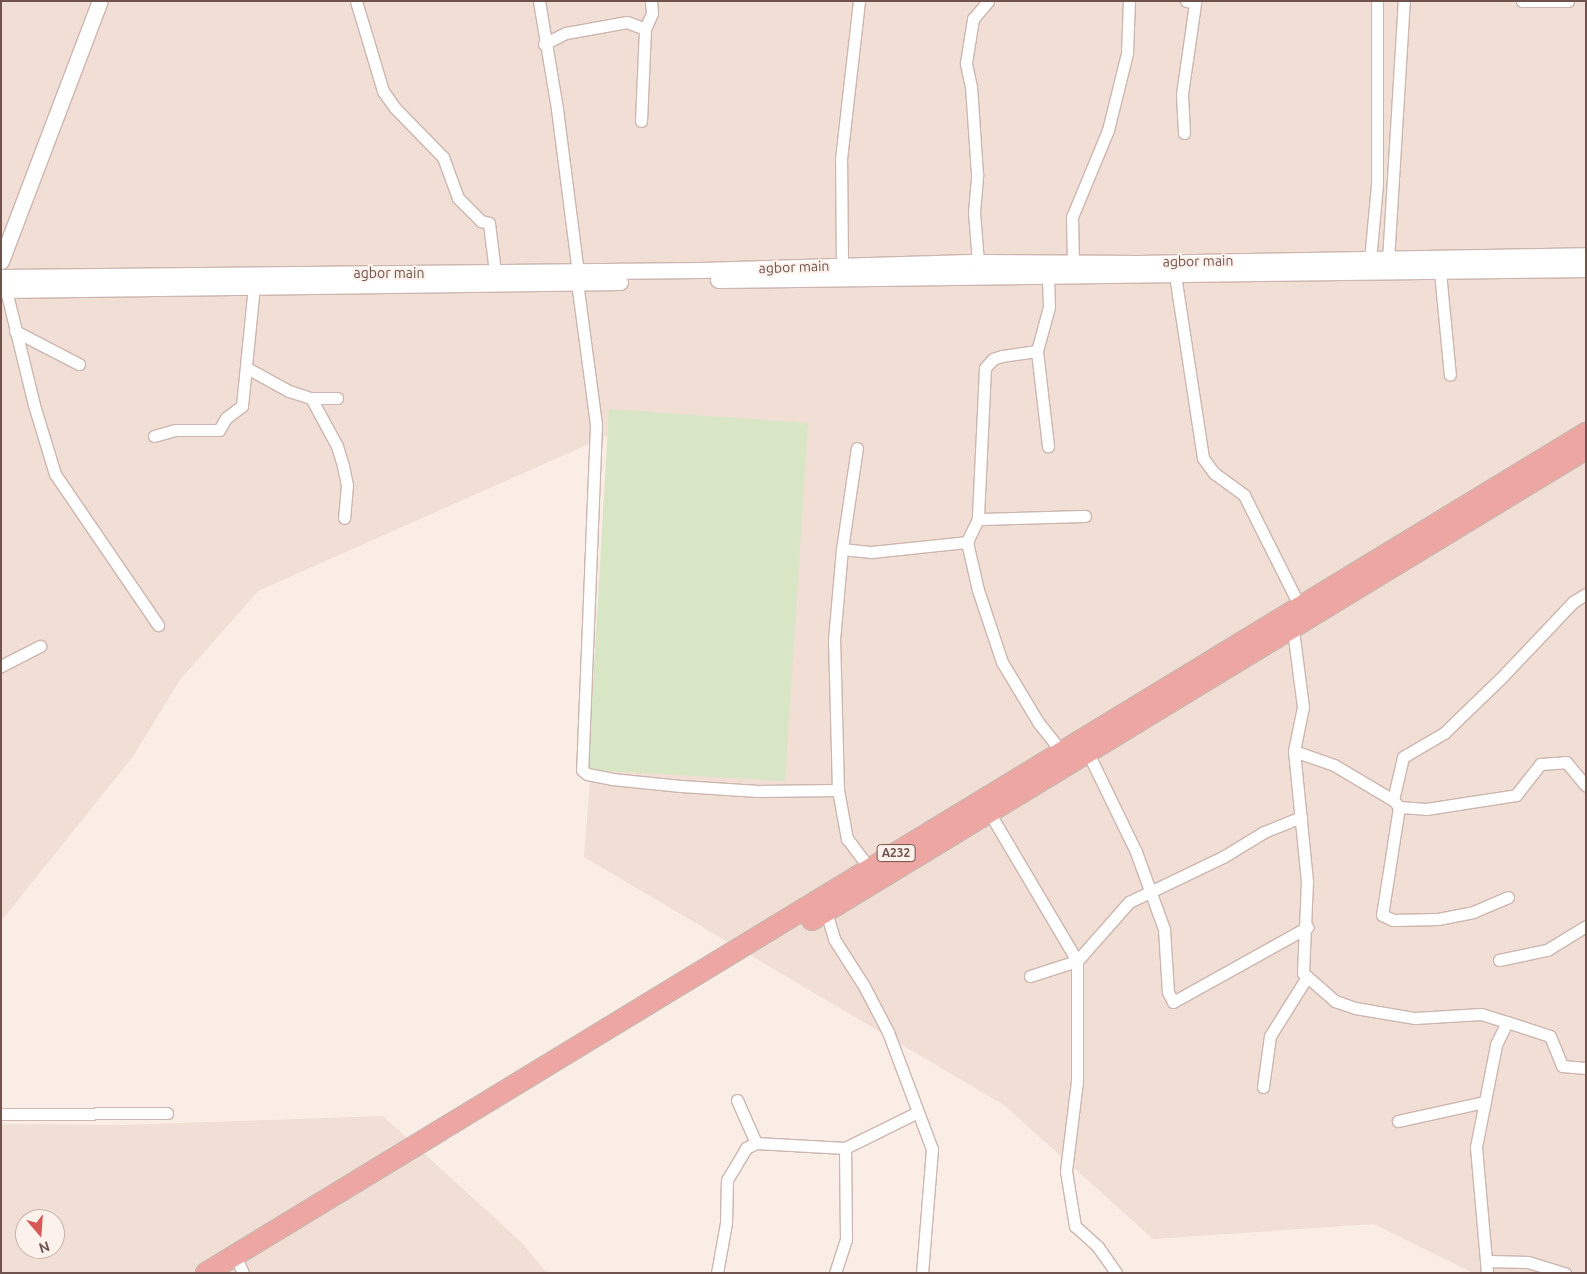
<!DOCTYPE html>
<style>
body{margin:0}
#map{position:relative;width:1587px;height:1274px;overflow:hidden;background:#faede5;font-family:Ubuntu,sans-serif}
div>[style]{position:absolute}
.residential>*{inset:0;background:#f1ded4}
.green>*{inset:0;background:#d9e6c5}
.roads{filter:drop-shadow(1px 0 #ccb6af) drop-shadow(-1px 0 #ccb6af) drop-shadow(0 1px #ccb6af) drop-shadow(0 -1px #ccb6af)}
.street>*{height:11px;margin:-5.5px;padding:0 5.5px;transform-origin:5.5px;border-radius:5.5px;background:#fff}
.secondary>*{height:15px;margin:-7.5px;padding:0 7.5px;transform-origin:7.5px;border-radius:7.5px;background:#fff}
.highway>*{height:20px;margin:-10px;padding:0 10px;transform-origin:10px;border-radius:10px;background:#eea6a2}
span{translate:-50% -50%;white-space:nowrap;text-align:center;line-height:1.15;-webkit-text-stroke:4px #fdf2eb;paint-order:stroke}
.shield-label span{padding:1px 4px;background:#fdf2eb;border:1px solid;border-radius:4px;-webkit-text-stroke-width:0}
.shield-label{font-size:12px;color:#70524d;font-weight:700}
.street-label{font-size:14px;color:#70524d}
.frame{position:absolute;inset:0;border:2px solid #70524d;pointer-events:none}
.north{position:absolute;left:15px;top:1209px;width:50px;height:50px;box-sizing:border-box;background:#fdf2eb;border:1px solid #c5b2ac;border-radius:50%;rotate:162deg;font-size:14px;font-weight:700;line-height:20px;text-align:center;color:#70524d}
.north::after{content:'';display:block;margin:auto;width:18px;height:22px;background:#d85856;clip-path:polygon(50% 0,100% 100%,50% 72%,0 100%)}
</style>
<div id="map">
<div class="residential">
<i style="clip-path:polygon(1px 1px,1586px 1px,1586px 1273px,1473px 1273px,1374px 1224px,1153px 1239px,1004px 1105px,584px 857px,618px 431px,258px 591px,179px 681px,134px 755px,1px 921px)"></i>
<i style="clip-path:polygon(evenodd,383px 1116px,522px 1243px,547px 1273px,1px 1273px,1px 1124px,122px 1125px,383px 1116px,25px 1219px,55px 1219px,55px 1249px,25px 1249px,25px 1219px)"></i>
</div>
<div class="green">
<i style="clip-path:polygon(609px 409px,808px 423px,785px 781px,588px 770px)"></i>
</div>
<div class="roads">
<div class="street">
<i style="left:356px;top:1px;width:94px;rotate:73.3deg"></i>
<i style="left:383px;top:91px;width:21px;rotate:55deg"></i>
<i style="left:395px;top:108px;width:69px;rotate:45.6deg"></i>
<i style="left:443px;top:157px;width:44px;rotate:69.9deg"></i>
<i style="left:458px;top:198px;width:33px;rotate:45deg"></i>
<i style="left:481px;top:221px;width:8px;rotate:14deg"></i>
<i style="left:489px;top:223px;width:49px;rotate:83deg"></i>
<i style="left:539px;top:1px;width:109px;rotate:80.5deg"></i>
<i style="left:557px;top:109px;width:164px;rotate:82.7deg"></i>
<i style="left:1522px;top:1px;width:46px"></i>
<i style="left:645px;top:29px;width:17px;rotate:-66deg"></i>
<i style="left:652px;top:13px;width:12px;rotate:-95deg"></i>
<i style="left:544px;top:44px;width:25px;rotate:-27deg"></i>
<i style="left:566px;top:33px;width:62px;rotate:-10.2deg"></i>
<i style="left:627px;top:22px;width:19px;rotate:21deg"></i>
<i style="left:645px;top:29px;width:92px;rotate:92.5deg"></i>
<i style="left:1184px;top:133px;width:39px;rotate:-93deg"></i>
<i style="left:1182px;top:94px;width:84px;rotate:-81.8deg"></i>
<i style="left:1194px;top:11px;width:8px;rotate:-83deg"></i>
<i style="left:1195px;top:3px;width:9px;rotate:-167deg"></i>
<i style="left:1370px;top:260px;width:76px;rotate:-84.7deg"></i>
<i style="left:1377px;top:184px;width:183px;rotate:-90deg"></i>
<i style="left:1388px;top:260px;width:259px;rotate:-86.5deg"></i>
<i style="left:978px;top:262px;width:50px;rotate:-94.6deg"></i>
<i style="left:974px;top:212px;width:38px;rotate:-85deg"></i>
<i style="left:977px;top:174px;width:87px;rotate:-93.9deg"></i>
<i style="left:971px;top:87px;width:25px;rotate:-102deg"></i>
<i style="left:966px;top:63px;width:45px;rotate:-81deg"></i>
<i style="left:973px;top:19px;width:23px;rotate:-50deg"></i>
<i style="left:1073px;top:264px;width:47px;rotate:-91.2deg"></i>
<i style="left:1072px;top:217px;width:94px;rotate:-67.5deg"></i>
<i style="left:1108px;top:130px;width:79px;rotate:-76.1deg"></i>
<i style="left:1127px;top:53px;width:52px;rotate:-87.8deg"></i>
<i style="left:842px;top:265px;width:106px;rotate:-90.5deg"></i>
<i style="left:841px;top:159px;width:159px;rotate:-83.5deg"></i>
<i style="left:1440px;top:272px;width:103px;rotate:84.5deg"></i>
<i style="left:1175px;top:275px;width:185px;rotate:81.3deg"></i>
<i style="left:1203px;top:458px;width:19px;rotate:54deg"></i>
<i style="left:1214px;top:473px;width:37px;rotate:36deg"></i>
<i style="left:1244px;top:495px;width:125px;rotate:63.4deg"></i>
<i style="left:1048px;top:278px;width:29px;rotate:88deg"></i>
<i style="left:1049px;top:307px;width:46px;rotate:105.3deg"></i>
<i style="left:1037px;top:351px;width:35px;rotate:172deg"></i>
<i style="left:1002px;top:356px;width:9px;rotate:162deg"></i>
<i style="left:993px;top:359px;width:12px;rotate:132deg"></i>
<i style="left:985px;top:368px;width:151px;rotate:92.7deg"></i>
<i style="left:978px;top:519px;width:25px;rotate:116deg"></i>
<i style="left:967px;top:542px;width:49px;rotate:77.1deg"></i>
<i style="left:978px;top:590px;width:76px;rotate:71.6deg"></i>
<i style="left:1002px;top:662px;width:70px;rotate:59deg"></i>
<i style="left:1038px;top:722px;width:43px;rotate:51.5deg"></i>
<i style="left:577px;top:282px;width:144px;rotate:82.4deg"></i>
<i style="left:596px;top:425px;width:345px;rotate:92.3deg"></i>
<i style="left:582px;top:770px;width:6px;rotate:39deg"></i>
<i style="left:587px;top:774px;width:25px;rotate:11deg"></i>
<i style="left:612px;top:779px;width:69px;rotate:5.8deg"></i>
<i style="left:681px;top:786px;width:77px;rotate:3.7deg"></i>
<i style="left:758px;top:791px;width:80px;rotate:-0.7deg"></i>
<i style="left:6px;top:290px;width:118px;rotate:76.3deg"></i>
<i style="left:34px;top:405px;width:72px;rotate:73.1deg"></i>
<i style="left:55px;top:474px;width:183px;rotate:55.7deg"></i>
<i style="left:15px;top:331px;width:72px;rotate:27.3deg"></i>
<i style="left:1037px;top:351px;width:96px;rotate:83.4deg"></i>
<i style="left:247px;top:368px;width:48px;rotate:28.7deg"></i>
<i style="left:289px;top:391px;width:23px;rotate:18deg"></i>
<i style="left:311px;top:398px;width:26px"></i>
<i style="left:311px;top:398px;width:55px;rotate:61.6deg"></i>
<i style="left:337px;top:446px;width:21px;rotate:73deg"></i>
<i style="left:343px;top:466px;width:19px;rotate:78deg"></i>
<i style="left:347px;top:485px;width:33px;rotate:95deg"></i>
<i style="left:154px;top:436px;width:22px;rotate:-16deg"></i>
<i style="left:175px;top:430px;width:44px"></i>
<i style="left:219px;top:430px;width:14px;rotate:-60deg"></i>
<i style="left:226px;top:418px;width:20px;rotate:-37deg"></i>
<i style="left:242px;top:406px;width:121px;rotate:-84.3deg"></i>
<i style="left:978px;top:519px;width:107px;rotate:-1.6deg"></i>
<i style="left:842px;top:549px;width:102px;rotate:-81.6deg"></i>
<i style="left:1293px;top:630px;width:78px;rotate:82.6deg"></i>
<i style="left:1303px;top:707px;width:45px;rotate:101.6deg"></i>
<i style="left:1294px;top:751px;width:131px;rotate:84.3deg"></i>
<i style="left:1307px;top:881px;width:92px;rotate:92.5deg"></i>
<i style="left:1303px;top:973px;width:43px;rotate:41.2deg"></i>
<i style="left:1335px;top:1001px;width:21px;rotate:19deg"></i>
<i style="left:1355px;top:1008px;width:61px;rotate:9.5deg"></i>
<i style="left:1415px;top:1018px;width:66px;rotate:-3.5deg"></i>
<i style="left:1481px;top:1014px;width:27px;rotate:17deg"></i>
<i style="left:1507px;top:1022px;width:25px;rotate:116deg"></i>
<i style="left:1496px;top:1045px;width:104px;rotate:101.1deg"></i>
<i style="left:1476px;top:1147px;width:126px;rotate:85deg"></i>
<i style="left:1px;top:666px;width:44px;rotate:-27.1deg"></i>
<i style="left:1294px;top:751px;width:42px;rotate:19.3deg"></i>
<i style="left:1334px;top:765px;width:69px;rotate:30.7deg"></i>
<i style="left:1393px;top:800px;width:44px;rotate:-76.9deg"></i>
<i style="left:1403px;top:757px;width:48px;rotate:-30.3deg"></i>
<i style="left:1444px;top:733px;width:78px;rotate:-44deg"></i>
<i style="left:1500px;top:679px;width:106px;rotate:-46.5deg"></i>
<i style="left:1573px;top:602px;width:15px;rotate:-32deg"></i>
<i style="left:1088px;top:753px;width:110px;rotate:64.1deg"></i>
<i style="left:1136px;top:852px;width:82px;rotate:70deg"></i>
<i style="left:1164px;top:929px;width:63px;rotate:86.4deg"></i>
<i style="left:1168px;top:992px;width:11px;rotate:63deg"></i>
<i style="left:1173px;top:1002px;width:154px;rotate:-29.1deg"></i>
<i style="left:1395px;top:802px;width:6px;rotate:51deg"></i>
<i style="left:1399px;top:807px;width:27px;rotate:4deg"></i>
<i style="left:1426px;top:809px;width:91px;rotate:-8.8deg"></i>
<i style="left:1516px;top:795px;width:39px;rotate:-52deg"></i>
<i style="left:1540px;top:764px;width:26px;rotate:-4deg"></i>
<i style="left:1566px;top:762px;width:31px;rotate:50deg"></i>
<i style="left:1399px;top:807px;width:109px;rotate:98.9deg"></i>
<i style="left:1382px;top:915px;width:12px;rotate:24deg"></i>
<i style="left:1393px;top:920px;width:45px;rotate:-1.3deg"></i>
<i style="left:1438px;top:919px;width:36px;rotate:-11deg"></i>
<i style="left:1473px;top:912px;width:38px;rotate:-23deg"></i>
<i style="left:989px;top:812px;width:173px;rotate:59.4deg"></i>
<i style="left:1077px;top:961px;width:120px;rotate:90deg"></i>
<i style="left:1077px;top:1081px;width:91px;rotate:97deg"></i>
<i style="left:1066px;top:1171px;width:56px;rotate:80.7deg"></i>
<i style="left:1075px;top:1226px;width:31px;rotate:42deg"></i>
<i style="left:1098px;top:1247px;width:32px;rotate:55deg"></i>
<i style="left:870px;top:869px;width:38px;rotate:-127deg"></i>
<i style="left:847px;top:839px;width:50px;rotate:-100.4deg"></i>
<i style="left:838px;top:790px;width:150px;rotate:-91.5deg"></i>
<i style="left:834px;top:640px;width:91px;rotate:-85deg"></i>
<i style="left:842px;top:549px;width:30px;rotate:6deg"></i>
<i style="left:872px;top:552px;width:96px;rotate:-6deg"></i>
<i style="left:826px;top:912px;width:28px;rotate:73deg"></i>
<i style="left:834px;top:939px;width:56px;rotate:57.4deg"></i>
<i style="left:864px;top:986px;width:52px;rotate:62.4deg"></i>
<i style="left:888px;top:1032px;width:125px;rotate:69.4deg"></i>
<i style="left:932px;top:1149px;width:124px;rotate:94.6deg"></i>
<i style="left:1499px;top:960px;width:49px;rotate:-11.8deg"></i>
<i style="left:1547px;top:950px;width:46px;rotate:-31.6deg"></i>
<i style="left:1030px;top:976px;width:49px;rotate:-17.7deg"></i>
<i style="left:1077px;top:961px;width:79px;rotate:-48.6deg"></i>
<i style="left:1129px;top:902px;width:104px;rotate:-25.6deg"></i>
<i style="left:1223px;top:857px;width:48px;rotate:-31.4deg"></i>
<i style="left:1264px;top:832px;width:40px;rotate:-22deg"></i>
<i style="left:1507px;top:1022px;width:45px;rotate:18deg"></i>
<i style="left:1550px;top:1036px;width:32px;rotate:68deg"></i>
<i style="left:1562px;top:1066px;width:24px;rotate:5deg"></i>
<i style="left:1263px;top:1087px;width:51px;rotate:-82.2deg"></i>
<i style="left:1270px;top:1036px;width:70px;rotate:-57.9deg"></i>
<i style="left:737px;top:1100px;width:47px;rotate:66.2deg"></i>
<i style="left:1px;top:1114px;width:166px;rotate:-0.3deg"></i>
<i style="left:1398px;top:1121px;width:88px;rotate:-12.5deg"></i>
<i style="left:1488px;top:1261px;width:40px;rotate:1.4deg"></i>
<i style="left:1528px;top:1262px;width:39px;rotate:17deg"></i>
<i style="left:239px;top:1264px;width:10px;rotate:66deg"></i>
<i style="left:717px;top:1273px;width:51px;rotate:-79.8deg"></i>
<i style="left:726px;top:1223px;width:43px;rotate:-88.7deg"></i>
<i style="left:727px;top:1180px;width:37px;rotate:-59deg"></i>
<i style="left:746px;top:1148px;width:11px;rotate:-27deg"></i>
<i style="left:756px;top:1143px;width:89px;rotate:3.2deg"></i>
<i style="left:845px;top:1148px;width:81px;rotate:-26.3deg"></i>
<i style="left:835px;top:1273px;width:36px;rotate:-72deg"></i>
<i style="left:846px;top:1239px;width:91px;rotate:-90.6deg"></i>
</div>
<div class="secondary">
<i style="left:1px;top:261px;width:278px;rotate:-69.2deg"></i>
<i style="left:1px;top:277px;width:700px;rotate:-0.57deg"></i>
<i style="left:701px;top:270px;width:277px;rotate:-1.7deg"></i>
<i style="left:978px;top:262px;width:160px;rotate:0.4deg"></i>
<i style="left:1138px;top:263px;width:448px;rotate:-1deg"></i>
<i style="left:718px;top:280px;width:868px;rotate:-0.73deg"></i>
<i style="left:1px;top:290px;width:619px;rotate:-0.74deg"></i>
</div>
<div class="highway">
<i style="left:812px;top:920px;width:906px;rotate:-31.32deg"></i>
<i style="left:206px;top:1273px;width:1616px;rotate:-31.33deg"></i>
</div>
</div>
<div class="shield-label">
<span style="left:896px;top:853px">A232</span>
</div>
<div class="street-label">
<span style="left:1198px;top:261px;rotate:-1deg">agbor main</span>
<span style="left:794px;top:267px;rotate:-2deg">agbor main</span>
<span style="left:389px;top:273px">agbor main</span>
</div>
<div class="frame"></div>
<div class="north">N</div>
</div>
